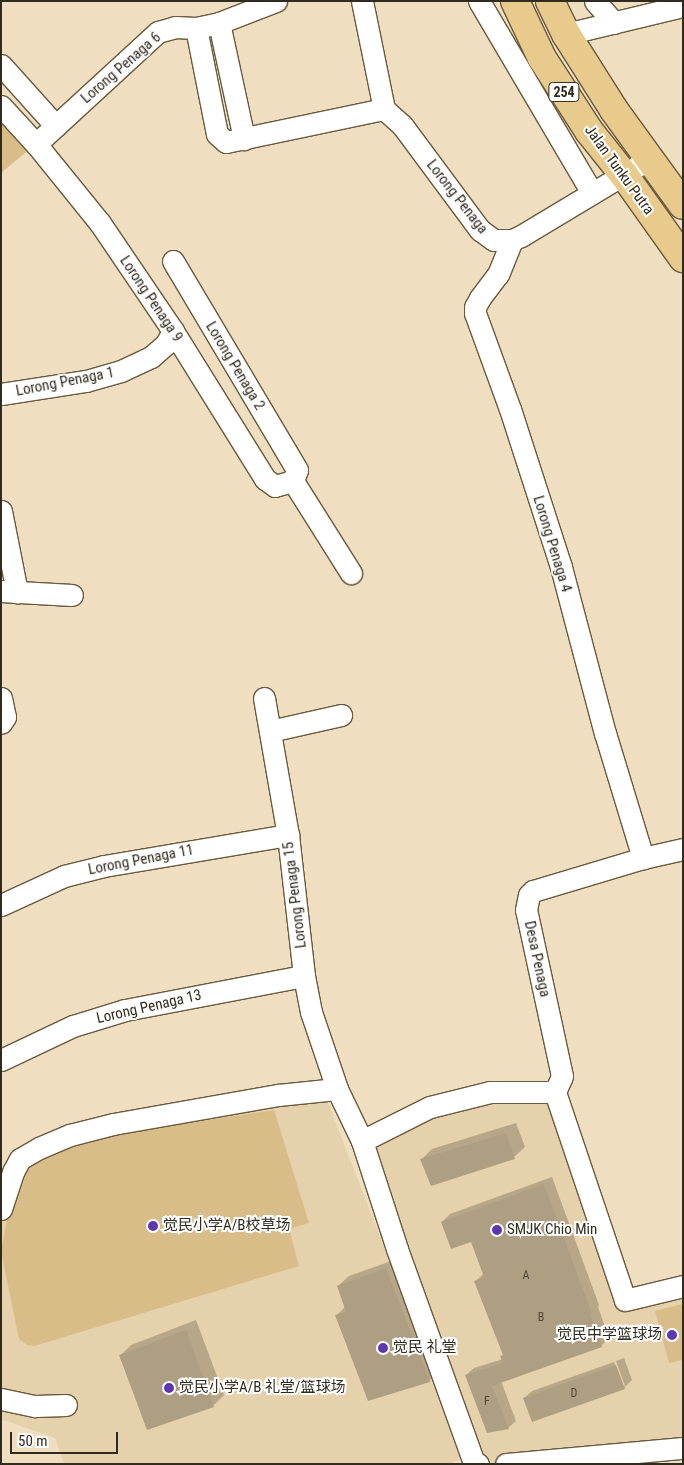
<!DOCTYPE html>
<meta charset="utf-8">
<style>
body{margin:0}
#map{position:relative;width:684px;height:1465px;overflow:hidden;background:#efdebf;font-family:"Roboto Condensed","Noto Sans SC",sans-serif}
div>[style]{position:absolute}
.built>*{inset:0;background:#e5d1ab}
.green>*{inset:0;background:#d9bd88}
.shadow>*{inset:0;background:#0003}
.building>*{inset:0;background:#af9f82}
.roads{filter:drop-shadow(1px 0 #685a3e) drop-shadow(-1px 0 #685a3e) drop-shadow(0 1px #685a3e) drop-shadow(0 -1px #685a3e)}
.minor>*{height:21px;margin:-10.5px;padding:0 10.5px;transform-origin:10.5px;border-radius:10.5px;background:#fff}
.major>*{height:28px;margin:-14px;padding:0 14px;transform-origin:14px;border-radius:14px;background:#e8cb8c}
.dots>*{width:14px;height:14px;translate:-50% -50%;box-sizing:border-box;border:2px solid #fff;border-radius:50%}
span{translate:-50% -50%;white-space:nowrap;text-align:center;line-height:1.15;-webkit-text-stroke:4px #fff;paint-order:stroke}
.number-label{font-size:12px;color:#504838}
.number-label span{-webkit-text-stroke-width:0}
.shield-label span{padding:1px 4px;background:#fff;border:1px solid;border-radius:4px;-webkit-text-stroke-width:0}
.shield-label{font-size:14px;color:#312b1f;font-weight:700}
.street-label{font-size:15px;color:#312b1f}
.poi-label{font-size:15px;color:#312b1f}
.left{translate:0 -50%;text-align:left}
.right{translate:-100% -50%;text-align:right}
.frame{position:absolute;inset:0;border:2px solid #312b1f;pointer-events:none}
.scale{position:absolute;left:10px;top:1432px;width:108px;height:22px;box-sizing:border-box;border:2px solid #312b1f;border-top:0;padding-left:6px;font-size:15px;line-height:18px;white-space:nowrap;color:#312b1f;-webkit-text-stroke:4px #fff;paint-order:stroke}
</style>
<div id="map">
<div class="built">
<i style="clip-path:polygon(323px 1090px,466px 1457px,449px 1464px,64px 1464px,55px 1438px,1px 1419px,1px 1209px,39px 1148px)"></i>
<i style="clip-path:polygon(555px 1092px,625px 1300px,683px 1286px,683px 1448px,506px 1464px,483px 1464px,362px 1141px,430px 1107px)"></i>
</div>
<div class="green">
<i style="clip-path:polygon(1px 106px,36px 144px,1px 173px)"></i>
<i style="clip-path:polygon(274px 1110px,309px 1223px,289px 1229px,299px 1266px,34px 1346px,27px 1345px,19px 1339px,1px 1251px,10px 1203px,23px 1175px,40px 1159px,60px 1148px,108px 1135px)"></i>
<i style="clip-path:polygon(683px 1304px,683px 1360px,669px 1363px,655px 1311px)"></i>
</div>
<div class="shadow">
<i style="clip-path:polygon(516px 1123px,525px 1147px,514px 1157px,422px 1159px,432px 1149px)"></i>
<i style="clip-path:polygon(552px 1177px,599px 1305px,598px 1307px,609px 1338px,601px 1346px,501px 1381px,516px 1421px,508px 1428px,466px 1375px,474px 1368px,503px 1359px,504px 1354px,476px 1281px,484px 1273px,472px 1240px,442px 1222px,450px 1214px)"></i>
<i style="clip-path:polygon(397px 1259px,440px 1370px,429px 1381px,337px 1315px,345px 1307px,338px 1286px,349px 1276px)"></i>
<i style="clip-path:polygon(196px 1320px,224px 1395px,214px 1405px,147px 1428px,120px 1356px,131px 1345px)"></i>
<i style="clip-path:polygon(624px 1358px,632px 1380px,624px 1388px,524px 1398px,532px 1391px,614px 1362px,622px 1386px,625px 1386px,616px 1361px)"></i>
</div>
<div class="building">
<i style="clip-path:polygon(506px 1133px,515px 1159px,431px 1186px,420px 1159px)"></i>
<i style="clip-path:polygon(544px 1184px,592px 1314px,590px 1314px,602px 1347px,492px 1386px,509px 1429px,487px 1433px,465px 1375px,503px 1363px,500px 1356px,503px 1355px,474px 1281px,484px 1277px,471px 1242px,451px 1249px,441px 1222px)"></i>
<i style="clip-path:polygon(386px 1268px,430px 1382px,368px 1401px,335px 1315px,346px 1312px,337px 1286px)"></i>
<i style="clip-path:polygon(186px 1330px,214px 1407px,147px 1430px,119px 1355px)"></i>
<i style="clip-path:polygon(616px 1365px,625px 1389px,532px 1422px,523px 1398px)"></i>
</div>
<div class="roads">
<div class="minor">
<i style="left:362px;top:1px;width:110px;rotate:78.5deg"></i>
<i style="left:479px;top:1px;width:223px;rotate:59.5deg"></i>
<i style="left:595px;top:1px;width:29px;rotate:49deg"></i>
<i style="left:219px;top:23px;width:119px;rotate:77.8deg"></i>
<i style="left:196px;top:28px;width:108px;rotate:78.8deg"></i>
<i style="left:217px;top:134px;width:12px;rotate:42deg"></i>
<i style="left:226px;top:142px;width:161px;rotate:-11.8deg"></i>
<i style="left:566px;top:34px;width:120px;rotate:-13.5deg"></i>
<i style="left:1px;top:65px;width:82px;rotate:48deg"></i>
<i style="left:1px;top:106px;width:52px;rotate:47.4deg"></i>
<i style="left:36px;top:144px;width:102px;rotate:51deg"></i>
<i style="left:100px;top:223px;width:130px;rotate:55.9deg"></i>
<i style="left:173px;top:331px;width:174px;rotate:58.1deg"></i>
<i style="left:265px;top:479px;width:12px;rotate:35deg"></i>
<i style="left:275px;top:486px;width:19px;rotate:-16deg"></i>
<i style="left:384px;top:109px;width:24px;rotate:42deg"></i>
<i style="left:402px;top:125px;width:131px;rotate:53.4deg"></i>
<i style="left:480px;top:230px;width:17px;rotate:36deg"></i>
<i style="left:494px;top:240px;width:18px"></i>
<i style="left:512px;top:240px;width:10px;rotate:-24deg"></i>
<i style="left:521px;top:236px;width:149px;rotate:-31deg"></i>
<i style="left:36px;top:144px;width:166px;rotate:-42.6deg"></i>
<i style="left:158px;top:32px;width:18px;rotate:-16deg"></i>
<i style="left:175px;top:27px;width:21px;rotate:3deg"></i>
<i style="left:196px;top:28px;width:24px;rotate:-12deg"></i>
<i style="left:219px;top:23px;width:61px;rotate:-21.1deg"></i>
<i style="left:512px;top:240px;width:37px;rotate:112deg"></i>
<i style="left:498px;top:274px;width:30px;rotate:127deg"></i>
<i style="left:480px;top:298px;width:10px;rotate:119deg"></i>
<i style="left:475px;top:307px;width:6px;rotate:90deg"></i>
<i style="left:475px;top:313px;width:102px;rotate:70deg"></i>
<i style="left:510px;top:409px;width:166px;rotate:72.1deg"></i>
<i style="left:561px;top:567px;width:172px;rotate:75.2deg"></i>
<i style="left:605px;top:733px;width:131px;rotate:73.1deg"></i>
<i style="left:173px;top:261px;width:243px;rotate:59.3deg"></i>
<i style="left:297px;top:470px;width:12px;rotate:110deg"></i>
<i style="left:1px;top:394px;width:86px;rotate:-8.7deg"></i>
<i style="left:86px;top:381px;width:36px;rotate:-16deg"></i>
<i style="left:121px;top:371px;width:33px;rotate:-25deg"></i>
<i style="left:151px;top:357px;width:20px;rotate:-41deg"></i>
<i style="left:166px;top:344px;width:15px;rotate:-62deg"></i>
<i style="left:293px;top:481px;width:109px;rotate:57.8deg"></i>
<i style="left:1px;top:511px;width:83px;rotate:78.8deg"></i>
<i style="left:1px;top:591px;width:71px;rotate:3.2deg"></i>
<i style="left:1px;top:698px;width:19px;rotate:78deg"></i>
<i style="left:5px;top:717px;width:7px;rotate:124deg"></i>
<i style="left:264px;top:698px;width:139px;rotate:80.1deg"></i>
<i style="left:288px;top:835px;width:142px;rotate:83.5deg"></i>
<i style="left:304px;top:976px;width:37px;rotate:79deg"></i>
<i style="left:311px;top:1012px;width:81px;rotate:71.3deg"></i>
<i style="left:337px;top:1089px;width:58px;rotate:64.3deg"></i>
<i style="left:362px;top:1141px;width:114px;rotate:72deg"></i>
<i style="left:397px;top:1249px;width:227px;rotate:70.2deg"></i>
<i style="left:474px;top:1463px;width:4px;rotate:14deg"></i>
<i style="left:270px;top:731px;width:73px;rotate:-12.7deg"></i>
<i style="left:1px;top:905px;width:69px;rotate:-24.7deg"></i>
<i style="left:64px;top:876px;width:41px;rotate:-14deg"></i>
<i style="left:104px;top:866px;width:187px;rotate:-9.6deg"></i>
<i style="left:1px;top:1060px;width:80px;rotate:-25.3deg"></i>
<i style="left:73px;top:1026px;width:54px;rotate:-17.1deg"></i>
<i style="left:125px;top:1010px;width:182px;rotate:-10.8deg"></i>
<i style="left:555px;top:1092px;width:17px;rotate:-66deg"></i>
<i style="left:562px;top:1076px;width:170px;rotate:-102.2deg"></i>
<i style="left:526px;top:910px;width:15px;rotate:-79deg"></i>
<i style="left:529px;top:895px;width:6px;rotate:-45deg"></i>
<i style="left:533px;top:891px;width:115px;rotate:-16.7deg"></i>
<i style="left:643px;top:858px;width:41px;rotate:-12.7deg"></i>
<i style="left:555px;top:1092px;width:219px;rotate:71.4deg"></i>
<i style="left:625px;top:1300px;width:60px;rotate:-13.6deg"></i>
<i style="left:362px;top:1141px;width:76px;rotate:-26.6deg"></i>
<i style="left:430px;top:1107px;width:62px;rotate:-14deg"></i>
<i style="left:490px;top:1092px;width:65px"></i>
<i style="left:1px;top:1209px;width:39px;rotate:-72deg"></i>
<i style="left:13px;top:1172px;width:15px;rotate:-62deg"></i>
<i style="left:20px;top:1159px;width:22px;rotate:-30deg"></i>
<i style="left:39px;top:1148px;width:34px;rotate:-23deg"></i>
<i style="left:70px;top:1135px;width:44px;rotate:-14.3deg"></i>
<i style="left:113px;top:1124px;width:168px;rotate:-10deg"></i>
<i style="left:278px;top:1095px;width:59px;rotate:-5.8deg"></i>
<i style="left:1px;top:1399px;width:35px;rotate:12deg"></i>
<i style="left:35px;top:1406px;width:31px;rotate:-2deg"></i>
<i style="left:506px;top:1464px;width:178px;rotate:-5.2deg"></i>
</div>
<div class="major">
<i style="left:515px;top:1px;width:63px;rotate:64.7deg"></i>
<i style="left:542px;top:58px;width:87px;rotate:57.2deg"></i>
<i style="left:589px;top:131px;width:56px;rotate:51.5deg"></i>
<i style="left:624px;top:175px;width:102px;rotate:54.6deg"></i>
<i style="left:550px;top:1px;width:37px;rotate:64deg"></i>
<i style="left:566px;top:34px;width:90px;rotate:57.7deg"></i>
<i style="left:614px;top:110px;width:117px;rotate:54deg"></i>
</div>
</div>
<div class="dots">
<i style="left:153px;top:1226px;background:#5e36ae"></i>
<i style="left:497px;top:1230px;background:#5e36ae"></i>
<i style="left:672px;top:1335px;background:#5e36ae"></i>
<i style="left:383px;top:1348px;background:#5e36ae"></i>
<i style="left:169px;top:1388px;background:#5e36ae"></i>
</div>
<div class="number-label">
<span style="left:526px;top:1276px">A</span>
<span style="left:541px;top:1318px">B</span>
<span style="left:574px;top:1394px">D</span>
<span style="left:487px;top:1402px">F</span>
</div>
<div class="shield-label">
<span style="left:564px;top:92px">254</span>
</div>
<div class="street-label">
<span style="left:121px;top:68px;rotate:-41deg">Lorong Penaga 6</span>
<span style="left:619px;top:170px;rotate:54deg">Jalan Tunku Putra</span>
<span style="left:457px;top:197px;rotate:52deg">Lorong Penaga</span>
<span style="left:151px;top:299px;rotate:56deg">Lorong Penaga 9</span>
<span style="left:235px;top:366px;rotate:59deg">Lorong Penaga 2</span>
<span style="left:65px;top:382px;rotate:-11deg">Lorong Penaga 1</span>
<span style="left:552px;top:544px;rotate:73deg">Lorong Penaga 4</span>
<span style="left:141px;top:860px;rotate:-11deg">Lorong Penaga 11</span>
<span style="left:295px;top:895px;rotate:-97deg">Lorong Penaga 15</span>
<span style="left:537px;top:959px;rotate:78deg">Desa Penaga</span>
<span style="left:149px;top:1007px;rotate:-13deg">Lorong Penaga 13</span>
</div>
<div class="poi-label">
<span class="left" style="left:163px;top:1226px">觉民小学A/B校草场</span>
<span class="left" style="left:507px;top:1230px">SMJK Chio Min</span>
<span class="right" style="left:662px;top:1335px">觉民中学篮球场</span>
<span class="left" style="left:393px;top:1348px">觉民 礼堂</span>
<span class="left" style="left:179px;top:1388px">觉民小学A/B 礼堂/篮球场</span>
</div>
<div class="frame"></div>
<div class="scale">50 m</div>
</div>
